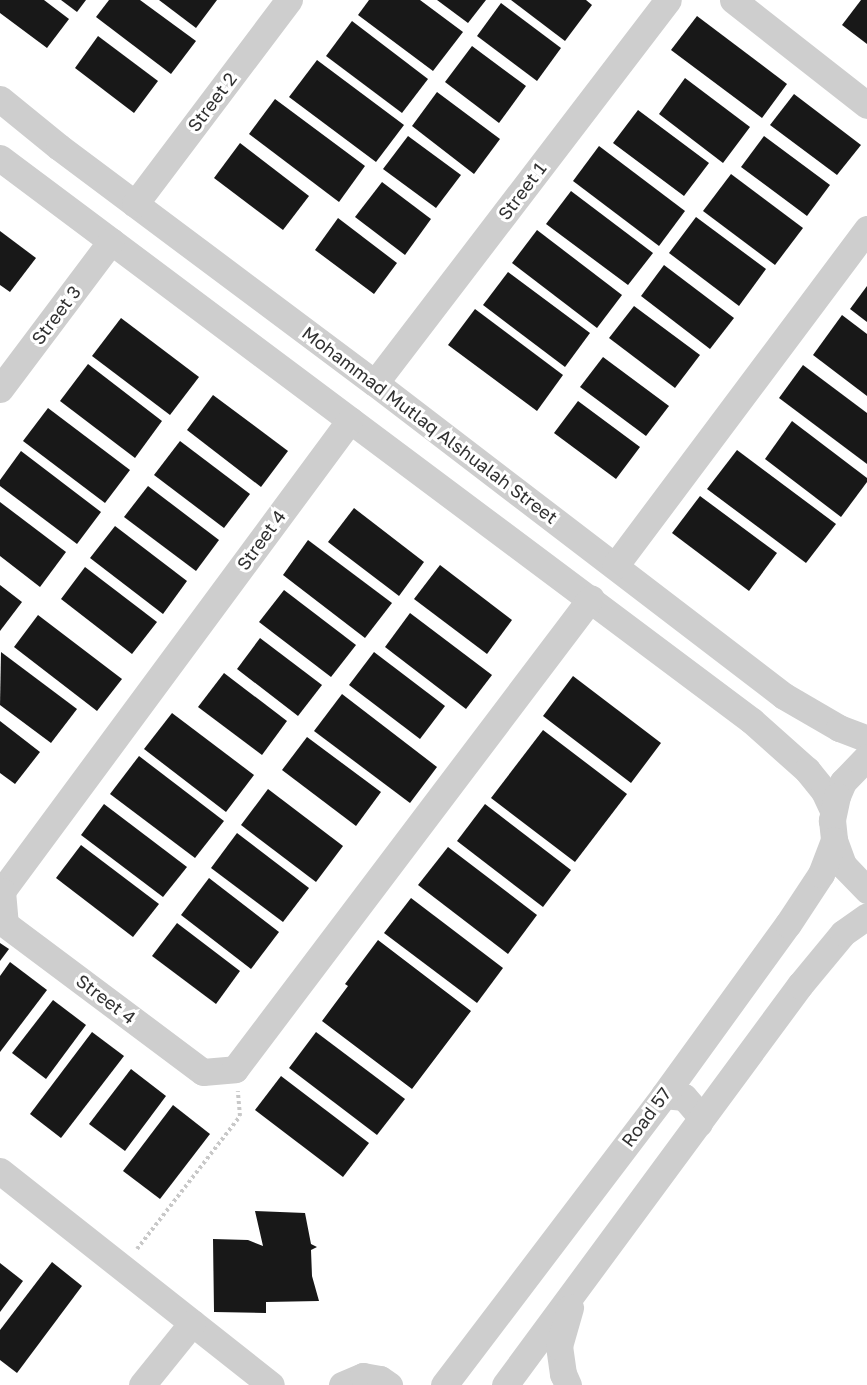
<!DOCTYPE html>
<style>
body{margin:0}
#map{position:relative;width:867px;height:1385px;overflow:hidden;background:#fff;font-family:"Golos Text",sans-serif}
div>[style]{position:absolute}
.building>*{inset:0;background:#181818}
.path>*{height:4px;margin-top:-2px;transform-origin:0;background:repeating-linear-gradient(90deg,#c8c8c8 0 3px,transparent 0 6px)}
.minor>*{height:27px;margin:-13.5px;padding:0 13.5px;transform-origin:13.5px;border-radius:13.5px;background:#cecece}
span{translate:-50% -50%;white-space:nowrap;text-align:center;line-height:1.15;-webkit-text-stroke:6px #fff;paint-order:stroke}
.street-label{font-size:18px;color:#313131}
</style>
<div id="map">
<div class="building">
<i style="clip-path:polygon(0 0,44px 0,69px 19px,47px 48px,0 13px)"></i>
<i style="clip-path:polygon(61px 0,86px 0,77px 12px)"></i>
<i style="clip-path:polygon(109px 0,140px 0,196px 41px,171px 74px,96px 17px)"></i>
<i style="clip-path:polygon(159px 0,217px 0,196px 28px)"></i>
<i style="clip-path:polygon(369px 0,420px 0,463px 32px,433px 71px,358px 15px)"></i>
<i style="clip-path:polygon(437px 0,486px 0,468px 23px)"></i>
<i style="clip-path:polygon(511px 0,586px 0,592px 5px,565px 41px)"></i>
<i style="clip-path:polygon(861px 0,867px 0,867px 44px,842px 25px)"></i>
<i style="clip-path:polygon(501px 3px,561px 48px,537px 81px,477px 36px)"></i>
<i style="clip-path:polygon(697px 16px,787px 84px,762px 118px,671px 50px)"></i>
<i style="clip-path:polygon(352px 21px,428px 79px,402px 113px,326px 56px)"></i>
<i style="clip-path:polygon(98px 36px,158px 81px,134px 113px,75px 68px)"></i>
<i style="clip-path:polygon(472px 46px,526px 86px,499px 123px,445px 82px)"></i>
<i style="clip-path:polygon(317px 60px,404px 125px,376px 162px,289px 97px)"></i>
<i style="clip-path:polygon(685px 78px,750px 127px,723px 163px,659px 114px)"></i>
<i style="clip-path:polygon(437px 92px,500px 139px,474px 174px,412px 126px)"></i>
<i style="clip-path:polygon(794px 94px,861px 145px,837px 175px,770px 125px)"></i>
<i style="clip-path:polygon(275px 99px,365px 166px,339px 202px,249px 134px)"></i>
<i style="clip-path:polygon(638px 110px,709px 163px,684px 196px,613px 143px)"></i>
<i style="clip-path:polygon(408px 136px,461px 175px,436px 208px,383px 169px)"></i>
<i style="clip-path:polygon(764px 136px,830px 185px,807px 216px,741px 167px)"></i>
<i style="clip-path:polygon(240px 143px,309px 196px,283px 230px,214px 178px)"></i>
<i style="clip-path:polygon(599px 146px,685px 211px,659px 246px,573px 181px)"></i>
<i style="clip-path:polygon(731px 174px,803px 228px,775px 265px,703px 211px)"></i>
<i style="clip-path:polygon(382px 182px,431px 219px,405px 255px,355px 217px)"></i>
<i style="clip-path:polygon(571px 191px,653px 253px,628px 285px,546px 224px)"></i>
<i style="clip-path:polygon(696px 217px,766px 269px,739px 306px,669px 253px)"></i>
<i style="clip-path:polygon(338px 218px,397px 263px,374px 294px,315px 250px)"></i>
<i style="clip-path:polygon(537px 230px,622px 295px,597px 328px,512px 263px)"></i>
<i style="clip-path:polygon(0 231px,36px 258px,10px 292px,0 285px)"></i>
<i style="clip-path:polygon(664px 265px,734px 318px,710px 349px,641px 296px)"></i>
<i style="clip-path:polygon(508px 272px,590px 333px,565px 367px,483px 305px)"></i>
<i style="clip-path:polygon(867px 286px,867px 322px,850px 309px)"></i>
<i style="clip-path:polygon(634px 306px,700px 355px,675px 388px,609px 338px)"></i>
<i style="clip-path:polygon(475px 309px,563px 375px,537px 411px,448px 345px)"></i>
<i style="clip-path:polygon(842px 315px,867px 334px,867px 396px,813px 355px)"></i>
<i style="clip-path:polygon(121px 318px,199px 377px,170px 415px,92px 356px)"></i>
<i style="clip-path:polygon(603px 357px,669px 406px,646px 436px,580px 387px)"></i>
<i style="clip-path:polygon(88px 364px,162px 421px,135px 458px,60px 401px)"></i>
<i style="clip-path:polygon(803px 365px,867px 413px,867px 464px,779px 398px)"></i>
<i style="clip-path:polygon(213px 395px,288px 451px,261px 487px,187px 430px)"></i>
<i style="clip-path:polygon(578px 401px,640px 447px,616px 479px,554px 433px)"></i>
<i style="clip-path:polygon(48px 408px,130px 470px,105px 503px,23px 441px)"></i>
<i style="clip-path:polygon(792px 421px,867px 478px,867px 482px,841px 517px,765px 459px)"></i>
<i style="clip-path:polygon(180px 441px,250px 494px,224px 528px,154px 475px)"></i>
<i style="clip-path:polygon(737px 450px,836px 524px,806px 563px,707px 489px)"></i>
<i style="clip-path:polygon(21px 451px,101px 512px,77px 544px,0 486px,0 480px)"></i>
<i style="clip-path:polygon(148px 486px,219px 540px,196px 571px,124px 517px)"></i>
<i style="clip-path:polygon(700px 496px,777px 553px,749px 591px,672px 533px)"></i>
<i style="clip-path:polygon(0 502px,66px 552px,40px 587px,0 556px)"></i>
<i style="clip-path:polygon(354px 508px,424px 562px,399px 596px,328px 542px)"></i>
<i style="clip-path:polygon(115px 526px,187px 581px,163px 614px,90px 558px)"></i>
<i style="clip-path:polygon(308px 540px,392px 603px,365px 638px,283px 575px)"></i>
<i style="clip-path:polygon(440px 565px,512px 620px,487px 654px,414px 599px)"></i>
<i style="clip-path:polygon(85px 567px,157px 622px,132px 654px,61px 599px)"></i>
<i style="clip-path:polygon(0 585px,22px 602px,0 631px)"></i>
<i style="clip-path:polygon(284px 590px,356px 645px,331px 677px,259px 622px)"></i>
<i style="clip-path:polygon(410px 613px,492px 675px,466px 709px,385px 647px)"></i>
<i style="clip-path:polygon(38px 615px,122px 679px,97px 711px,14px 647px)"></i>
<i style="clip-path:polygon(260px 638px,322px 685px,298px 716px,237px 669px)"></i>
<i style="clip-path:polygon(1px 652px,77px 709px,51px 743px,0 705px)"></i>
<i style="clip-path:polygon(374px 652px,445px 706px,420px 739px,349px 685px)"></i>
<i style="clip-path:polygon(224px 673px,287px 721px,262px 755px,198px 707px)"></i>
<i style="clip-path:polygon(573px 676px,661px 743px,631px 783px,543px 716px)"></i>
<i style="clip-path:polygon(342px 694px,437px 767px,410px 803px,314px 731px)"></i>
<i style="clip-path:polygon(172px 713px,254px 775px,226px 812px,144px 749px)"></i>
<i style="clip-path:polygon(0 721px,40px 752px,15px 784px,0 773px)"></i>
<i style="clip-path:polygon(543px 730px,627px 794px,575px 862px,491px 798px)"></i>
<i style="clip-path:polygon(307px 737px,381px 792px,356px 826px,282px 770px)"></i>
<i style="clip-path:polygon(139px 756px,224px 821px,195px 858px,110px 794px)"></i>
<i style="clip-path:polygon(268px 789px,343px 846px,316px 882px,241px 825px)"></i>
<i style="clip-path:polygon(104px 804px,187px 867px,163px 897px,81px 835px)"></i>
<i style="clip-path:polygon(485px 804px,571px 870px,543px 907px,457px 841px)"></i>
<i style="clip-path:polygon(237px 833px,309px 888px,283px 922px,211px 868px)"></i>
<i style="clip-path:polygon(81px 845px,159px 904px,133px 937px,56px 878px)"></i>
<i style="clip-path:polygon(448px 847px,537px 915px,508px 954px,418px 885px)"></i>
<i style="clip-path:polygon(209px 878px,279px 932px,251px 969px,181px 915px)"></i>
<i style="clip-path:polygon(411px 898px,503px 968px,477px 1003px,384px 933px)"></i>
<i style="clip-path:polygon(177px 923px,240px 971px,216px 1004px,152px 956px)"></i>
<i style="clip-path:polygon(378px 940px,471px 1011px,412px 1089px,322px 1021px,348px 986px,345px 984px)"></i>
<i style="clip-path:polygon(0 943px,9px 949px,0 961px)"></i>
<i style="clip-path:polygon(10px 962px,47px 990px,0 1052px,0 976px)"></i>
<i style="clip-path:polygon(53px 1000px,86px 1025px,46px 1079px,12px 1053px)"></i>
<i style="clip-path:polygon(92px 1032px,124px 1056px,61px 1138px,30px 1114px)"></i>
<i style="clip-path:polygon(316px 1032px,405px 1099px,377px 1135px,289px 1068px)"></i>
<i style="clip-path:polygon(131px 1069px,166px 1096px,125px 1151px,89px 1124px)"></i>
<i style="clip-path:polygon(281px 1076px,369px 1143px,343px 1177px,255px 1110px)"></i>
<i style="clip-path:polygon(173px 1105px,210px 1134px,160px 1199px,123px 1171px)"></i>
<i style="clip-path:polygon(255px 1211px,305px 1213px,311px 1244px,317px 1247px,311px 1250px,312px 1276px,319px 1301px,266px 1302px,266px 1313px,214px 1312px,213px 1239px,248px 1240px,263px 1246px)"></i>
<i style="clip-path:polygon(52px 1262px,82px 1286px,17px 1373px,0 1360px,0 1330px)"></i>
<i style="clip-path:polygon(0 1263px,23px 1281px,0 1312px)"></i>
</div>
<div class="path">
<i style="left:137px;top:1249px;width:168px;rotate:-52.2deg"></i>
<i style="left:240px;top:1116px;width:25px;rotate:-95deg"></i>
</div>
<div class="minor">
<i style="left:733px;top:0;width:170px;rotate:38.1deg"></i>
<i style="left:0;top:99px;width:76px;rotate:39.1deg"></i>
<i style="left:59px;top:147px;width:394px;rotate:36.8deg"></i>
<i style="left:375px;top:383px;width:515px;rotate:37.43deg"></i>
<i style="left:784px;top:696px;width:64px;rotate:30.2deg"></i>
<i style="left:839px;top:728px;width:30px;rotate:21deg"></i>
<i style="left:0;top:158px;width:939px;rotate:36.82deg"></i>
<i style="left:752px;top:721px;width:74px;rotate:41.7deg"></i>
<i style="left:807px;top:770px;width:27px;rotate:51deg"></i>
<i style="left:824px;top:791px;width:21px;rotate:65deg"></i>
<i style="left:135px;top:204px;width:256px;rotate:-53deg"></i>
<i style="left:375px;top:383px;width:482px;rotate:-52.6deg"></i>
<i style="left:0;top:389px;width:185px;rotate:-53.1deg"></i>
<i style="left:350px;top:420px;width:586px;rotate:126.46deg"></i>
<i style="left:2px;top:891px;width:33px;rotate:85deg"></i>
<i style="left:5px;top:924px;width:247px;rotate:36.8deg"></i>
<i style="left:203px;top:1072px;width:32px;rotate:-5deg"></i>
<i style="left:235px;top:1069px;width:590px;rotate:-52.92deg"></i>
<i style="left:615px;top:566px;width:421px;rotate:-53.2deg"></i>
<i style="left:867px;top:757px;width:35px;rotate:134deg"></i>
<i style="left:843px;top:782px;width:15px;rotate:113deg"></i>
<i style="left:837px;top:796px;width:25px;rotate:102deg"></i>
<i style="left:832px;top:820px;width:20px;rotate:84deg"></i>
<i style="left:834px;top:840px;width:27px;rotate:70deg"></i>
<i style="left:843px;top:865px;width:35px;rotate:46deg"></i>
<i style="left:664px;top:1095px;width:20px;rotate:6deg"></i>
<i style="left:684px;top:1097px;width:21px;rotate:49deg"></i>
<i style="left:698px;top:1113px;width:10px;rotate:84deg"></i>
<i style="left:0;top:1171px;width:345px;rotate:38.3deg"></i>
<i style="left:142px;top:1385px;width:80px;rotate:-51.1deg"></i>
<i style="left:342px;top:1385px;width:23px;rotate:-23deg"></i>
<i style="left:363px;top:1376px;width:17px;rotate:10deg"></i>
<i style="left:380px;top:1379px;width:11px;rotate:34deg"></i>
<i style="left:444px;top:1385px;width:364px;rotate:-52.8deg"></i>
<i style="left:664px;top:1095px;width:211px;rotate:-54.1deg"></i>
<i style="left:788px;top:924px;width:60px;rotate:-56.6deg"></i>
<i style="left:821px;top:874px;width:36px;rotate:-69deg"></i>
<i style="left:505px;top:1385px;width:497px;rotate:-53.6deg"></i>
<i style="left:800px;top:985px;width:67px;rotate:-50.4deg"></i>
<i style="left:843px;top:933px;width:29px;rotate:-35deg"></i>
<i style="left:568px;top:1385px;width:12px;rotate:-114deg"></i>
<i style="left:563px;top:1374px;width:28px;rotate:-98deg"></i>
<i style="left:559px;top:1346px;width:40px;rotate:-74deg"></i>
</div>
<div class="street-label">
<span style="left:212px;top:102px;rotate:-53deg">Street 2</span>
<span style="left:522px;top:191px;rotate:-53deg">Street 1</span>
<span style="left:56px;top:315px;rotate:-53deg">Street 3</span>
<span style="left:430px;top:425px;rotate:37deg">Mohammad Mutlaq Alshualah Street</span>
<span style="left:261px;top:540px;rotate:-54deg">Street 4</span>
<span style="left:106px;top:999px;rotate:37deg">Street 4</span>
<span style="left:646px;top:1117px;rotate:-53deg">Road 57</span>
</div>
</div>
